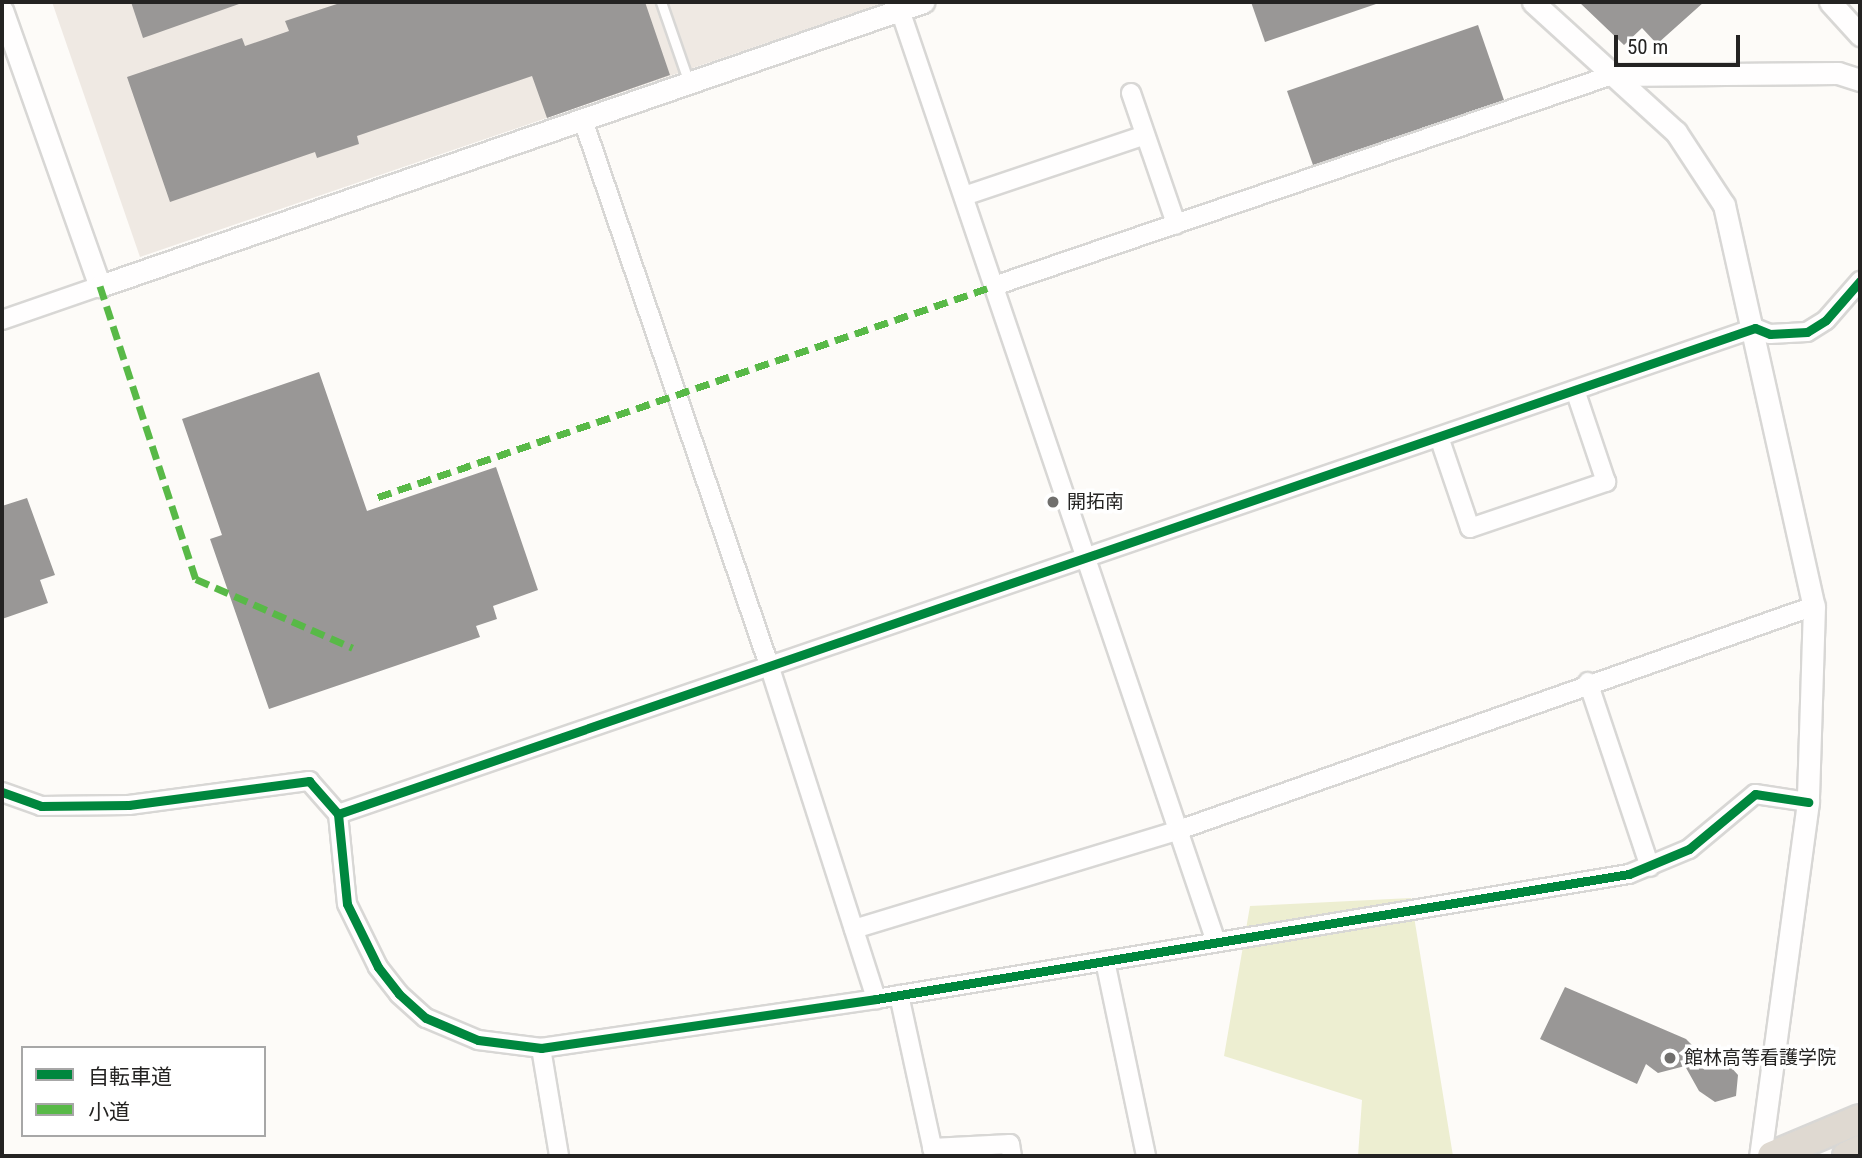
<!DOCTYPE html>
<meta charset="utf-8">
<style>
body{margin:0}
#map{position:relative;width:1862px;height:1158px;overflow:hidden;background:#fdfbf8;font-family:"Roboto Condensed","Noto Sans JP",sans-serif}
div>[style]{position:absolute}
.built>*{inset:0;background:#efe9e3}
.green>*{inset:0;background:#edeed1}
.building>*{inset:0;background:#999796}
.roads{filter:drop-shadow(2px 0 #d8d7d5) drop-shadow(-2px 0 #d8d7d5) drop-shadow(0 2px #d8d7d5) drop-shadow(0 -2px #d8d7d5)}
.service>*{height:9px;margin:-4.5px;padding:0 4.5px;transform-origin:4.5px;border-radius:4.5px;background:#fffefe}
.minor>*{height:18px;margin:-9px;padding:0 9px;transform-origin:9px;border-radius:9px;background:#fffefe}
.tertiary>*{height:21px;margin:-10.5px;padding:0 10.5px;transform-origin:10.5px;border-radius:10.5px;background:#fffefe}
.trunk>*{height:28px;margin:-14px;padding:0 14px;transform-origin:14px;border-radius:14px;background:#dfd9d1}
.quiet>*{height:7px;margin-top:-3.5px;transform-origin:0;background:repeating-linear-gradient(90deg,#58b947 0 14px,transparent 0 21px)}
.cycleway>*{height:9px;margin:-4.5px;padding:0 4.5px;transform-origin:4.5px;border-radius:4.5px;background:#00873e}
.dots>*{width:19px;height:19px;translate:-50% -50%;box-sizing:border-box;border:4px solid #fff;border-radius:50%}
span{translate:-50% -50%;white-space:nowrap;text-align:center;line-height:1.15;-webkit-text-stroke:7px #fff;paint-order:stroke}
.poi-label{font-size:19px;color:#242322}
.left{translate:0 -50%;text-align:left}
.frame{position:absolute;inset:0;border:4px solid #242322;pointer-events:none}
.legend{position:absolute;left:21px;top:1046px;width:245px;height:91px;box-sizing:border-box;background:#fff;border:2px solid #a7a7a7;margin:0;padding:9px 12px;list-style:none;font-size:21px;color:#242322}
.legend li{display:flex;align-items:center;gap:14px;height:35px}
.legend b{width:35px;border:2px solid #a7a7a7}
.scale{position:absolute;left:1614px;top:35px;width:126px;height:32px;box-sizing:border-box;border:4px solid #242322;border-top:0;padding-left:9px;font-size:21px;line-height:24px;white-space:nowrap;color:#242322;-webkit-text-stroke:5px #fff;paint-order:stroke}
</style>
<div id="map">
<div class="built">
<i style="clip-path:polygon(52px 2px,886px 2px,140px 257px)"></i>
</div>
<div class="green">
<i style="clip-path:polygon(1411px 898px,1453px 1156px,1358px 1156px,1362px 1100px,1224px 1056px,1250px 906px)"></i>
</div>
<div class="building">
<i style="clip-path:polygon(131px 2px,238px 2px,239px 4px,143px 38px)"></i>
<i style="clip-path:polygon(343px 2px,645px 2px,670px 75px,547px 118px,532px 76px,357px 136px,359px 144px,317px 158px,315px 152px,170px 202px,127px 77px,242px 38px,245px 46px,289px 31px,285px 21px)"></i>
<i style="clip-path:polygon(1251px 2px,1375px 2px,1376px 4px,1265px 42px)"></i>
<i style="clip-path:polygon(1579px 2px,1704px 2px,1657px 44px,1642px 28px,1624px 45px)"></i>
<i style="clip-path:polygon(1478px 25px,1504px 100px,1313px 165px,1287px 91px)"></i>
<i style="clip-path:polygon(319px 372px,367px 511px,496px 467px,538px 590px,493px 606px,497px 619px,476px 626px,480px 637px,269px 709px,210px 539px,222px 535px,182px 419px)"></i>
<i style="clip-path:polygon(27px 498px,55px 575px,40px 580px,48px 603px,2px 619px,2px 506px)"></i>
<i style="clip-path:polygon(1565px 987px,1686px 1039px,1699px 1052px,1719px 1054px,1738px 1075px,1736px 1096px,1715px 1102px,1699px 1091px,1685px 1066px,1658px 1073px,1646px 1064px,1637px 1084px,1540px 1039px)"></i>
</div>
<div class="roads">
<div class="service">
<i style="left:661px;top:2px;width:86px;rotate:70.9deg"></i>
</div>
<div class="minor">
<i style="left:900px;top:10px;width:984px;rotate:71.27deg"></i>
<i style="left:1131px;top:93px;width:139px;rotate:71deg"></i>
<i style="left:583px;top:120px;width:579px;rotate:71.16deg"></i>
<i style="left:770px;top:668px;width:348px;rotate:72.2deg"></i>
<i style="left:964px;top:196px;width:191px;rotate:-18.6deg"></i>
<i style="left:994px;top:286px;width:653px;rotate:-18.85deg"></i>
<i style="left:2px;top:320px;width:104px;rotate:-19.1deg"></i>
<i style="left:1439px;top:437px;width:96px;rotate:71.2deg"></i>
<i style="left:1470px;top:528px;width:144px;rotate:-18.7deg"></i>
<i style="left:1606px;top:482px;width:97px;rotate:-108.6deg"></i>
<i style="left:1588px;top:682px;width:195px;rotate:71.5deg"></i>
<i style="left:2px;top:792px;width:41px;rotate:19.7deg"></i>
<i style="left:41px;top:806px;width:88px;rotate:-0.7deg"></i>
<i style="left:129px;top:805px;width:182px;rotate:-7.6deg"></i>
<i style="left:309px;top:781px;width:44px;rotate:48.7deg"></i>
<i style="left:338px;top:814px;width:90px;rotate:84.3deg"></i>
<i style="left:347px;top:904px;width:70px;rotate:63.8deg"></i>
<i style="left:378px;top:967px;width:34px;rotate:52deg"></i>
<i style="left:399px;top:994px;width:36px;rotate:42deg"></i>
<i style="left:426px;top:1018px;width:56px;rotate:22.9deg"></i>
<i style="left:478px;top:1040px;width:64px;rotate:7.2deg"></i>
<i style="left:541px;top:1048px;width:339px;rotate:-8.3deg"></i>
<i style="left:876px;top:999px;width:763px;rotate:-9.43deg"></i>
<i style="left:1629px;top:874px;width:65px;rotate:-22.6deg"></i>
<i style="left:1689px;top:849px;width:86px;rotate:-39.8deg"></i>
<i style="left:1755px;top:794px;width:54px;rotate:8.6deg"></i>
<i style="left:338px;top:814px;width:1498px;rotate:-18.93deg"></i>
<i style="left:1755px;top:328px;width:16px;rotate:22deg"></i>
<i style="left:1770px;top:334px;width:37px;rotate:-3deg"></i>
<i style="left:1807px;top:332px;width:22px;rotate:-32deg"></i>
<i style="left:1826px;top:320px;width:52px;rotate:-48.9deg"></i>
<i style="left:854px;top:929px;width:337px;rotate:-16.9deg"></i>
<i style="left:1176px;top:831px;width:677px;rotate:-19.43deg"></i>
<i style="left:1105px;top:961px;width:199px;rotate:78.1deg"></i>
<i style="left:899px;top:995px;width:165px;rotate:77.7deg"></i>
<i style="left:541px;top:1048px;width:109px;rotate:80.5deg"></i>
<i style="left:932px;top:1148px;width:78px;rotate:-2.9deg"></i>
<i style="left:1010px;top:1144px;width:12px;rotate:81deg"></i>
</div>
<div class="tertiary">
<i style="left:1533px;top:2px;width:193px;rotate:42.3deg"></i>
<i style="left:1676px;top:132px;width:87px;rotate:56.7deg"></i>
<i style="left:1724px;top:205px;width:411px;rotate:77.4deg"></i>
<i style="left:1814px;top:606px;width:196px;rotate:91.8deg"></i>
<i style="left:1808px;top:802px;width:357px;rotate:97.7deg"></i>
<i style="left:1830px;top:2px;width:45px;rotate:47.7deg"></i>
<i style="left:2px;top:10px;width:293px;rotate:70.5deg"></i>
<i style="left:100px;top:286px;width:871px;rotate:-19.04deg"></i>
<i style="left:1612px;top:75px;width:226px;rotate:-0.5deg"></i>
<i style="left:1838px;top:73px;width:23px;rotate:18deg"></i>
</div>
<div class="trunk">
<i style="left:1772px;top:1156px;width:95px;rotate:-22.8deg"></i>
<i style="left:1847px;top:1156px;width:14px;rotate:-25deg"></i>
</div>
</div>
<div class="quiet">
<i style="left:100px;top:286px;width:308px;rotate:71.9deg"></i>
<i style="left:196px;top:579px;width:171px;rotate:23.7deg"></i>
<i style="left:378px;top:497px;width:651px;rotate:-18.91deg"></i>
</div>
<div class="cycleway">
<i style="left:2px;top:792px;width:41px;rotate:19.7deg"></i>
<i style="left:41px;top:806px;width:88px;rotate:-0.7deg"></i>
<i style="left:129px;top:805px;width:182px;rotate:-7.6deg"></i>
<i style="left:309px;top:781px;width:44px;rotate:48.7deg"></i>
<i style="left:338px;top:814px;width:90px;rotate:84.3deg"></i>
<i style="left:347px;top:904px;width:70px;rotate:63.8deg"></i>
<i style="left:378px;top:967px;width:34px;rotate:52deg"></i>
<i style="left:399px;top:994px;width:36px;rotate:42deg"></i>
<i style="left:426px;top:1018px;width:56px;rotate:22.9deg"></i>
<i style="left:478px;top:1040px;width:64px;rotate:7.2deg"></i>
<i style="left:541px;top:1048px;width:339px;rotate:-8.3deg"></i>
<i style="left:876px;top:999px;width:763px;rotate:-9.43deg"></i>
<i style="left:1629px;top:874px;width:65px;rotate:-22.6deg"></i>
<i style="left:1689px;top:849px;width:86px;rotate:-39.8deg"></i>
<i style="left:1755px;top:794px;width:54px;rotate:8.6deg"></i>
<i style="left:338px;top:814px;width:1498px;rotate:-18.93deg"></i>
<i style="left:1755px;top:328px;width:16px;rotate:22deg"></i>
<i style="left:1770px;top:334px;width:37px;rotate:-3deg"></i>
<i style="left:1807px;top:332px;width:22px;rotate:-32deg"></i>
<i style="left:1826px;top:320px;width:52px;rotate:-48.9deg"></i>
</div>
<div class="dots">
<i style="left:1053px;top:502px;background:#706f6d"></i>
<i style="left:1670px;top:1058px;background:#706f6d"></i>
</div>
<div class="poi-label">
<span class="left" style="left:1067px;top:502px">開拓南</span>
<span class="left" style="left:1684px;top:1058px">館林高等看護学院</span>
</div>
<div class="frame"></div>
<ul class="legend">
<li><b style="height:9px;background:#00873e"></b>自転車道</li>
<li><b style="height:9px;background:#58b947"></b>小道</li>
</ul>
<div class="scale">50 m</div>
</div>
